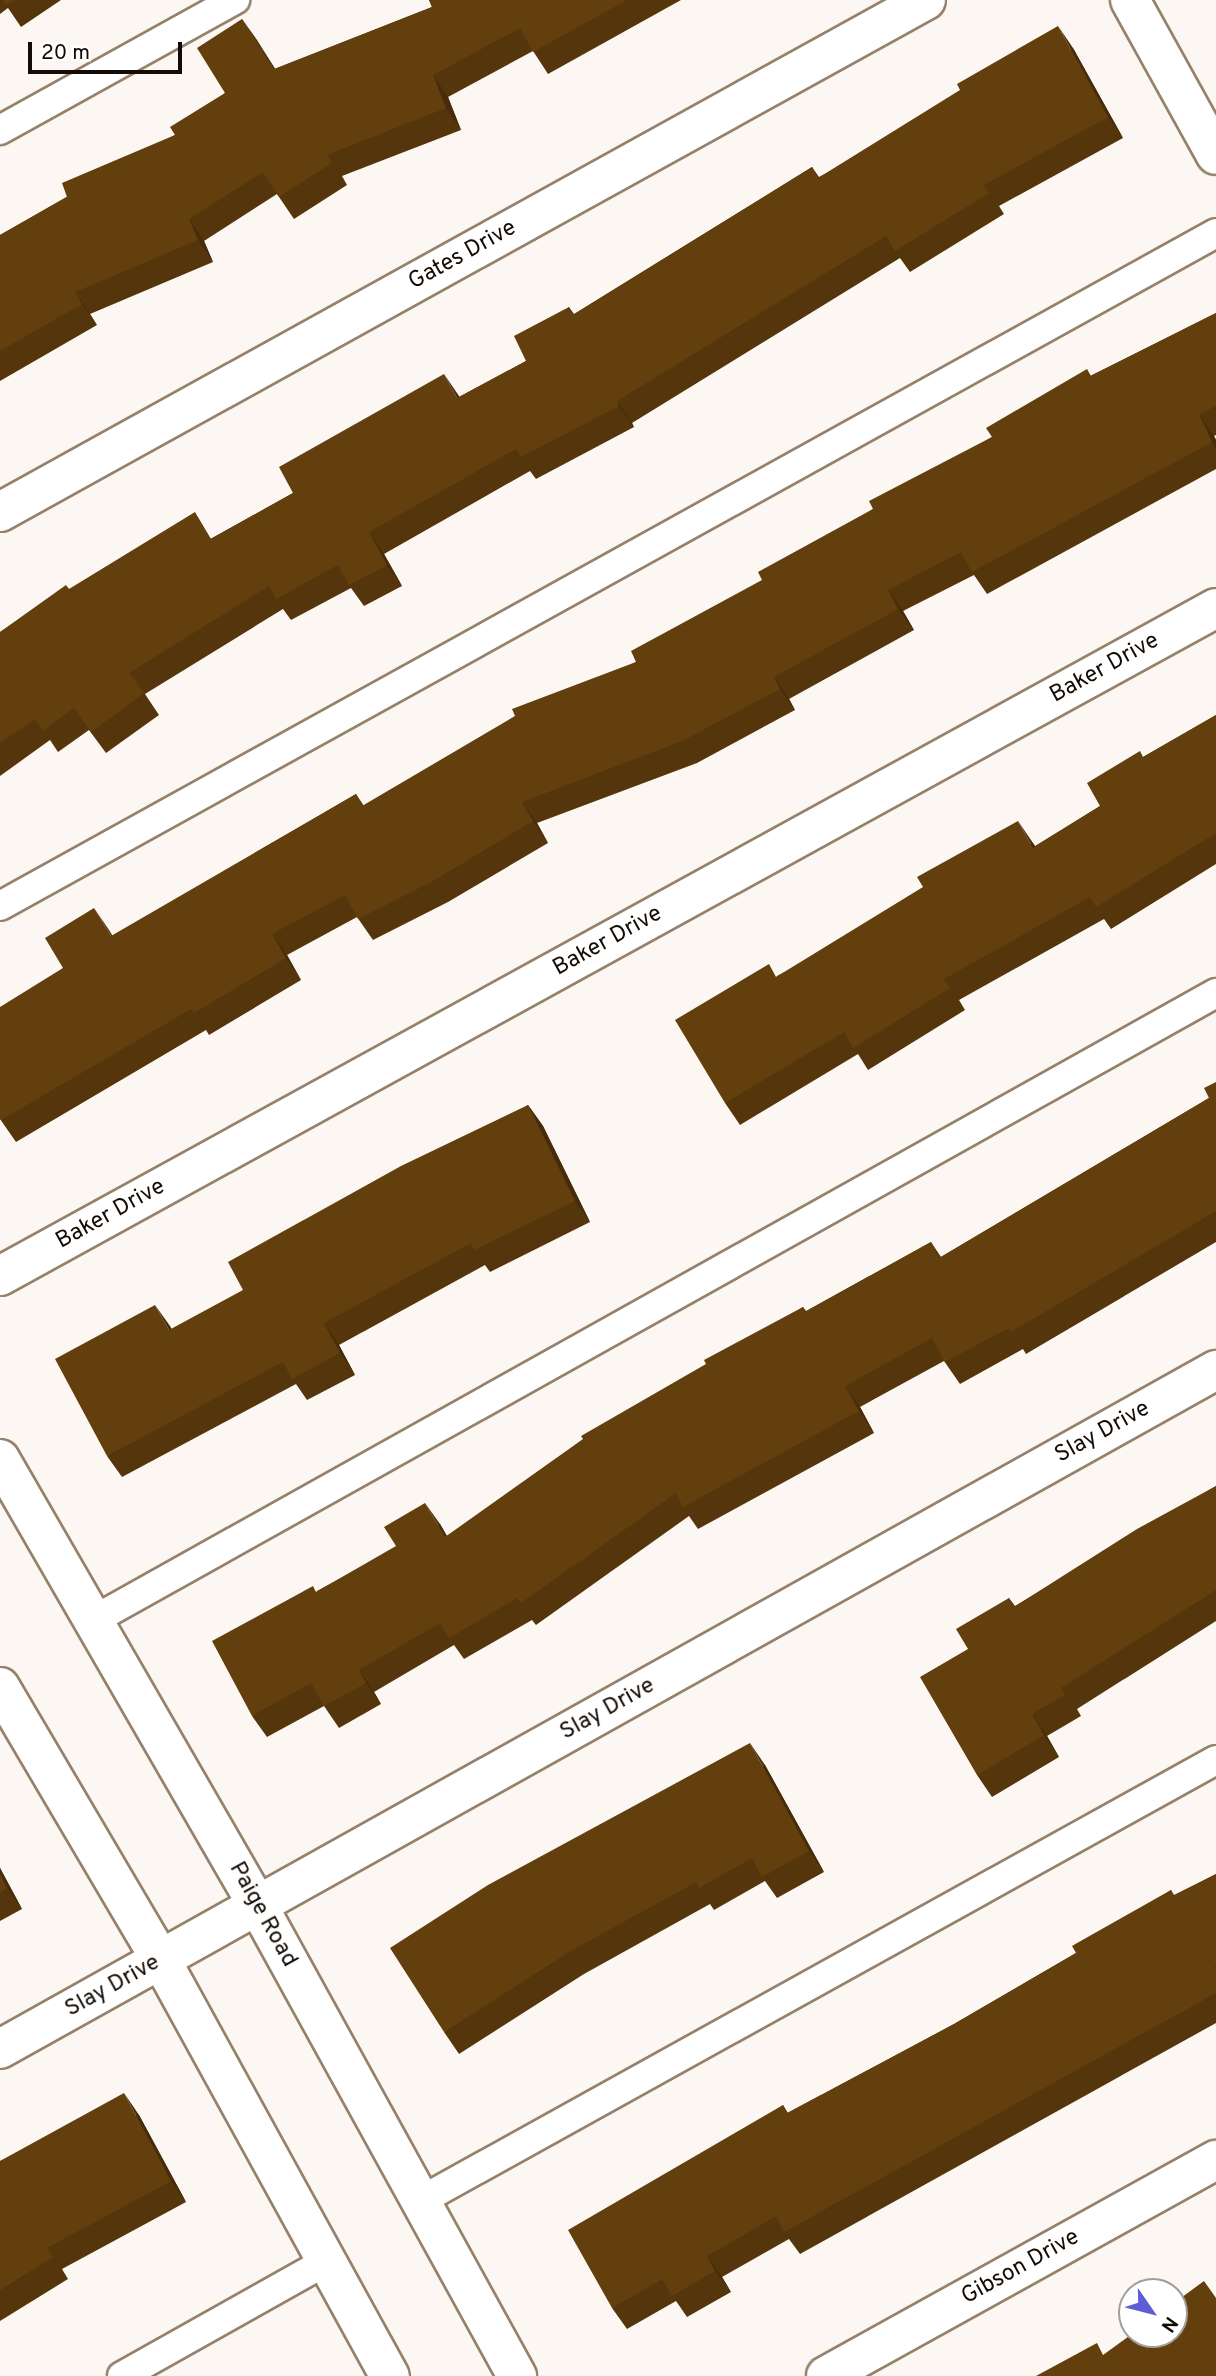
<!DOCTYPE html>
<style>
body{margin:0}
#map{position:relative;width:1216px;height:2376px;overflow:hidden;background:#fcf7f2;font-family:Overpass,sans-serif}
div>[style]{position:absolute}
.roads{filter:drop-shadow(2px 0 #96816b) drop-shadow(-2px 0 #96816b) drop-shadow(0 2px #96816b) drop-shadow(0 -2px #96816b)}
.lane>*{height:28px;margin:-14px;padding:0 14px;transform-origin:14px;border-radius:14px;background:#fff}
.street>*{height:38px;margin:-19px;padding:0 19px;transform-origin:19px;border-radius:19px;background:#fff}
.secondary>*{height:38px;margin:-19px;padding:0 19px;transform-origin:19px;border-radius:19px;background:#fff}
.wall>*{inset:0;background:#55360c}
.shaded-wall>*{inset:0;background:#452c0a}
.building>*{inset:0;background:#633f0e}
span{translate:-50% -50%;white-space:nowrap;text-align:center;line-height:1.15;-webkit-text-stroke:7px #fff;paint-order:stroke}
.street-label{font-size:23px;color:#130b04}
.north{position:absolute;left:1118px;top:2278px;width:70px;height:70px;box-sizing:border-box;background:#fff;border:2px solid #a19d9b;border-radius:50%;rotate:125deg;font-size:19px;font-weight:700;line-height:28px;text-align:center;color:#130b04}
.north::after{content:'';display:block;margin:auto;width:24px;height:32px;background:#5e5dd5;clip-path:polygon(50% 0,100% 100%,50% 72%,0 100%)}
.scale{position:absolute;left:28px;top:42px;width:154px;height:32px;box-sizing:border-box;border:4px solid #130b04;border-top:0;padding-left:9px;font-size:21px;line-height:24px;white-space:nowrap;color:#130b04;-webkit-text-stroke:5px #fff;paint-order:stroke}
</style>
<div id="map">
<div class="roads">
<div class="lane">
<i style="left:0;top:130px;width:269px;rotate:-29deg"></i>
<i style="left:0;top:906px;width:1390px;rotate:-28.96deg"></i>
<i style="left:92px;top:1621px;width:1288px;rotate:-29.19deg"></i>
<i style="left:420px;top:2201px;width:910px;rotate:-28.99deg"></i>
<i style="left:122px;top:2376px;width:235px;rotate:-29.3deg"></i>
</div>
<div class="street">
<i style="left:1130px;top:0;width:177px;rotate:61deg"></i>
<i style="left:0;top:512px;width:1058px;rotate:-28.94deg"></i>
<i style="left:0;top:1276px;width:1387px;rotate:-28.78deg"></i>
<i style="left:0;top:2049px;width:1393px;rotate:-29.18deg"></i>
<i style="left:826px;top:2376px;width:446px;rotate:-29deg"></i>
</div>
<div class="secondary">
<i style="left:0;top:1459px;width:516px;rotate:60.01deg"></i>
<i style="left:258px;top:1906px;width:537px;rotate:61.14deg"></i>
<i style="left:0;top:1687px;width:317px;rotate:59.5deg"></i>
<i style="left:161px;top:1960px;width:475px;rotate:61.2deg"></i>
</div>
</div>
<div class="wall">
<i style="clip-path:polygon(0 0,61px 0,21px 27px,8px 8px,0 14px)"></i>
<i style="clip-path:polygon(429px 0,681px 0,548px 74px,533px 51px,448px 97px,461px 130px,342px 176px,347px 185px,294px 219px,277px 194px,204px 241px,213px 262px,90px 314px,97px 325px,0 381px,0 235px,175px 135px,225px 93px,242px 19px,275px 69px,432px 7px)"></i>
<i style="clip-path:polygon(1073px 48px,1123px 138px,999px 206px,1004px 214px,910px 272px,900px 258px,632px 423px,634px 427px,536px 479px,530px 471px,384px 554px,402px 586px,364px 606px,351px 588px,291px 620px,283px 609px,145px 694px,159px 715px,106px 753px,89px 730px,58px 752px,50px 740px,0 776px,0 632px,69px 589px,212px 538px,293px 493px,459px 397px,526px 361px,569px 307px,574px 314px,812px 167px,819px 177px)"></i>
<i style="clip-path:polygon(1216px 313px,1216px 435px,1214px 436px,1216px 440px,1216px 469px,987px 594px,974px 575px,903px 611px,914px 630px,789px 699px,795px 710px,697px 763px,537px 823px,548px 843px,448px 902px,373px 940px,357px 917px,287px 955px,301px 980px,209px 1035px,206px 1030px,16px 1142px,0 1119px,63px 968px,113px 936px,356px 794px,364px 806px,636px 662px,873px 509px,992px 437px,1092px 375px)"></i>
<i style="clip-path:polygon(1216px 715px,1216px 864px,1111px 929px,1104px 919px,959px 1000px,965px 1010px,868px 1070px,858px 1054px,740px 1125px,725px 1103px,777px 976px,1033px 843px,1035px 846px,1100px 806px,1143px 757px)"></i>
<i style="clip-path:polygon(1216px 1082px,1216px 1242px,1026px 1354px,1023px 1349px,960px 1384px,944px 1361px,860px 1407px,874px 1433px,698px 1529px,689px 1516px,536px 1625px,532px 1620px,464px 1659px,454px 1645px,374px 1692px,381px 1704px,339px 1728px,324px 1706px,267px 1737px,252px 1716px,317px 1591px,440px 1524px,447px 1536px,803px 1307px,806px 1311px,931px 1242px,941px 1257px,1209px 1098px)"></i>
<i style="clip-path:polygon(528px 1105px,543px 1126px,590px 1222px,490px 1272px,485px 1265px,339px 1345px,355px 1375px,307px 1400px,296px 1384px,122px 1477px,107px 1456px,243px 1290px)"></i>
<i style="clip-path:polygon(1216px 1486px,1216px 1621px,1077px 1709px,1081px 1716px,1047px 1736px,1059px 1757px,992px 1797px,977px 1775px,968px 1649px,1009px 1598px,1015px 1606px)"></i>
<i style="clip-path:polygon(765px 1765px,824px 1872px,777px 1898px,765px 1881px,714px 1910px,710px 1904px,584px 1974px,459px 2054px,444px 2032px)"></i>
<i style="clip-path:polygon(0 1868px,22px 1909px,0 1921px)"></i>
<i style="clip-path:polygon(1216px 1874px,1216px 2023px,800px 2254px,789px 2239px,722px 2277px,731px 2292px,687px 2317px,676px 2301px,627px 2329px,612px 2308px,783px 2105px,788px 2113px,954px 2024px,1076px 1953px,1171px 1890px,1174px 1895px)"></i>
<i style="clip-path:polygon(139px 2115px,186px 2202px,62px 2269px,68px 2279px,0 2321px,0 2161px)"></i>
</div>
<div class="shaded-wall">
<i style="clip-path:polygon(242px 19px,257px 40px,289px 91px,274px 69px)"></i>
<i style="clip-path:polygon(1058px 26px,1073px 48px,1123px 138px,1108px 117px)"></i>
<i style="clip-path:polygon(433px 75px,448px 97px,461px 130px,446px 108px)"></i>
<i style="clip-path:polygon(189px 219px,204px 241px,213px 262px,198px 240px)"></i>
<i style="clip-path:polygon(75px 292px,90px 314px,97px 325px,82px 304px)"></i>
<i style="clip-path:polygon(444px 374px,459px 396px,472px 419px,457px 398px)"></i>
<i style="clip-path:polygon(617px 401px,632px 423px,634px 427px,619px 406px)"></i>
<i style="clip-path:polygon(1199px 414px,1214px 436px,1216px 440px,1216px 448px,1212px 442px)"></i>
<i style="clip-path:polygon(369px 532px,384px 554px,402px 586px,387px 565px)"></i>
<i style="clip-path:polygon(888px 590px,903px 611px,914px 630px,898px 609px)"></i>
<i style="clip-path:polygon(774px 677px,789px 699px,795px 710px,780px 689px)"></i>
<i style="clip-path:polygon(522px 802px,537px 823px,548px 843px,533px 821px)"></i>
<i style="clip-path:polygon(1018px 821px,1033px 843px,1048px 869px,1033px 848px)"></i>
<i style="clip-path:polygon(94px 908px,109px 930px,126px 958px,111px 936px)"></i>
<i style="clip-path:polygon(272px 934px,287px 955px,301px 980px,286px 958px)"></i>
<i style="clip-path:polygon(528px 1105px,543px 1126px,590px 1222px,575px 1201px)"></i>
<i style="clip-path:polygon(155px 1305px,170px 1326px,184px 1352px,169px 1330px)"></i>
<i style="clip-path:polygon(324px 1323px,339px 1345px,355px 1375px,340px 1353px)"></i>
<i style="clip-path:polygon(845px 1386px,860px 1407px,874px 1433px,859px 1411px)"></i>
<i style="clip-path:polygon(425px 1503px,440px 1524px,460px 1559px,445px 1537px)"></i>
<i style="clip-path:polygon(359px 1670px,374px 1692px,381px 1704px,366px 1683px)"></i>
<i style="clip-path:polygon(1032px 1714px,1047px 1736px,1059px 1757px,1044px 1735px)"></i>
<i style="clip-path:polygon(750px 1743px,765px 1765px,824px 1872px,809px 1851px)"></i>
<i style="clip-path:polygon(0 1868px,22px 1909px,7px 1888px,0 1874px)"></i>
<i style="clip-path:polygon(124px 2093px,139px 2115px,186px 2202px,171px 2181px)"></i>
<i style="clip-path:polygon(707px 2256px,722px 2277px,731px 2292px,715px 2271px)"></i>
</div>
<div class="building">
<i style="clip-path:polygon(3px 0,14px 0,6px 5px)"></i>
<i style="clip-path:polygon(429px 0,627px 0,533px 52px,520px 28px,433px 75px,446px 108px,327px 155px,332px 163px,279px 197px,263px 172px,189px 219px,198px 240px,75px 292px,82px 304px,0 351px,0 235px,67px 197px,62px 183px,175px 135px,170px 127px,225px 93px,197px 48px,242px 19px,274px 69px,432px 7px)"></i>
<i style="clip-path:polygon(1058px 26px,1108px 117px,984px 185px,989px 193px,895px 251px,886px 236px,617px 401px,619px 406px,521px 457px,516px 449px,369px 532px,387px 565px,349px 585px,338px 565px,276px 599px,269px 586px,129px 673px,144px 693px,91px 732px,74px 708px,43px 731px,35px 719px,0 743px,0 632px,66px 585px,69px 589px,195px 512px,211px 539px,293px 493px,279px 467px,444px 374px,457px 398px,526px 361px,514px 336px,569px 307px,573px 315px,812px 167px,818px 178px,960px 90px,957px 84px)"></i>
<i style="clip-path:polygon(1216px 313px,1216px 406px,1199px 414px,1212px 442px,972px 572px,961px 552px,888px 590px,898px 609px,774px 677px,780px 689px,682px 741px,522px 802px,533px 821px,433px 881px,358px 919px,345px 895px,272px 934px,286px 958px,194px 1013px,191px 1009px,1px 1120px,0 1119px,0 1007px,63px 968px,45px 938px,94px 908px,111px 936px,356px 794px,362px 806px,515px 716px,512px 709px,636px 662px,631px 651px,762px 580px,758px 572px,873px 509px,869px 501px,992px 437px,986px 428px,1087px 369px,1091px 376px)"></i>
<i style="clip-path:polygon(1216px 715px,1216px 833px,1096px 907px,1090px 897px,944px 979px,950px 988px,853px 1048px,844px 1032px,725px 1103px,675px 1020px,769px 964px,776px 977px,923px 887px,917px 877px,1018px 821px,1033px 848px,1100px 806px,1087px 783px,1140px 751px,1143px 757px)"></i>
<i style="clip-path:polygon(1216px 1082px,1216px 1211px,1011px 1332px,1009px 1328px,945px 1362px,932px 1338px,845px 1386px,859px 1411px,683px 1507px,676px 1493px,521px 1603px,517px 1598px,449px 1638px,440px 1623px,359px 1670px,366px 1683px,324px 1706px,311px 1683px,252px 1716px,212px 1641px,313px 1586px,316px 1592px,396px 1546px,384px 1527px,425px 1503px,445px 1537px,583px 1439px,581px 1436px,706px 1364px,704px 1360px,803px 1307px,805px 1312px,931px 1242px,939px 1258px,1209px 1098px,1204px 1088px)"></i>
<i style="clip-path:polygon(528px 1105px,575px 1201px,474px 1250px,471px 1243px,324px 1323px,340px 1353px,292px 1379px,283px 1362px,107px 1456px,55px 1359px,155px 1305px,169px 1330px,243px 1290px,228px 1262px,401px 1166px)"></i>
<i style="clip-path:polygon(1216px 1486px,1216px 1590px,1061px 1688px,1065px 1695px,1032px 1714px,1044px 1735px,977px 1775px,920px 1677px,968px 1649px,956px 1629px,1009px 1598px,1014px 1607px,1137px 1529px)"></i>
<i style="clip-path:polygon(750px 1743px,809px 1851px,762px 1877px,752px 1858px,699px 1888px,696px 1882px,569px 1952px,444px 2032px,390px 1948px,488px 1885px)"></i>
<i style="clip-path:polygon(0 1874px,7px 1888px,0 1892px)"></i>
<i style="clip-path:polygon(1216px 1874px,1216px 1966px,1214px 1967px,1216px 1970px,1216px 1993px,784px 2232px,776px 2216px,707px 2256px,715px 2271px,672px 2296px,662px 2279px,612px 2308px,568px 2230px,783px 2105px,787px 2113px,954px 2024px,1076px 1953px,1072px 1946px,1171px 1890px,1174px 1896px)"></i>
<i style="clip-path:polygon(124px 2093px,171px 2181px,47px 2248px,53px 2257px,0 2290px,0 2161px)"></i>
<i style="clip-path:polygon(1204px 2281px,1216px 2298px,1216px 2376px,1036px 2376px,1097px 2343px,1103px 2355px,1132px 2334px,1174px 2334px,1174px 2303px)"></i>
</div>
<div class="street-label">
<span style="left:463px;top:256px;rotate:-29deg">Gates Drive</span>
<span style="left:1105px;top:669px;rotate:-29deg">Baker Drive</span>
<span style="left:608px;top:942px;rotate:-29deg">Baker Drive</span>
<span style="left:111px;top:1215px;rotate:-29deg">Baker Drive</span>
<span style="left:1103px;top:1433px;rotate:-29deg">Slay Drive</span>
<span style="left:608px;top:1710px;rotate:-29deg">Slay Drive</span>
<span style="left:262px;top:1915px;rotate:61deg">Paige Road</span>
<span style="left:113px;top:1987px;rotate:-29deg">Slay Drive</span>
<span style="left:1021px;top:2268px;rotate:-29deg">Gibson Drive</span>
</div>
<div class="north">N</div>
<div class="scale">20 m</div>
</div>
